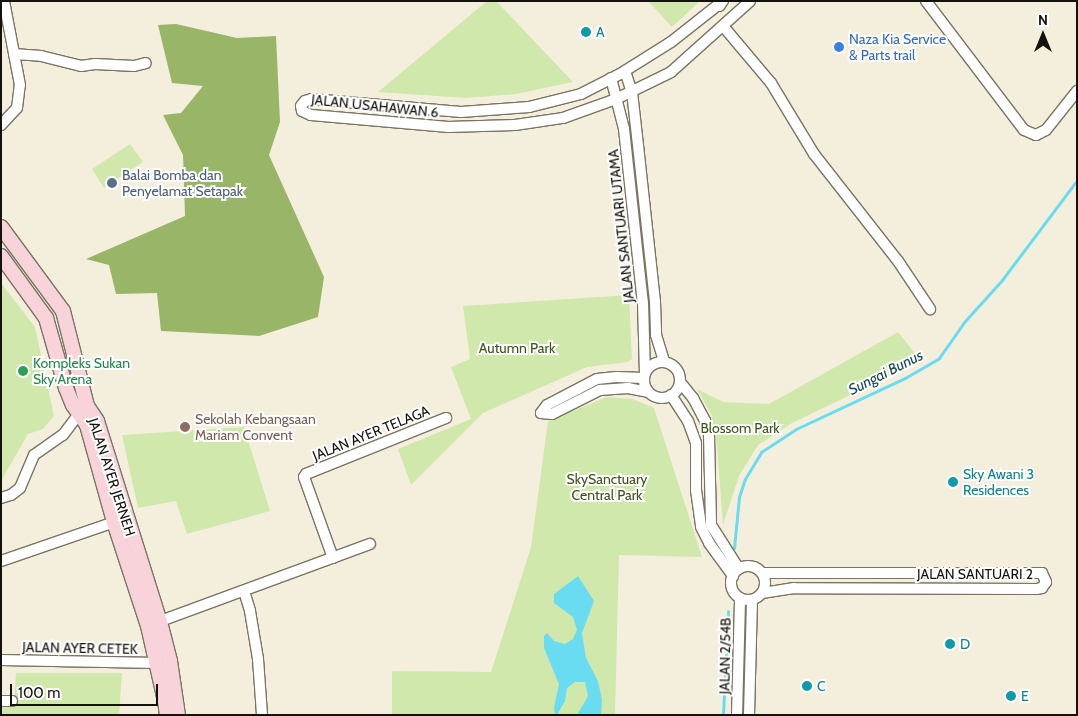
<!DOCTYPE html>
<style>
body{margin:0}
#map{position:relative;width:1078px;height:716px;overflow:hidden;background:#f4efdc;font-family:Cabin,sans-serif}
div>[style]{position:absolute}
.green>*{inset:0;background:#d1e8ac}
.forest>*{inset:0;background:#98b568}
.water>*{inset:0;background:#6adcf1}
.stream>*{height:3px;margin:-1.5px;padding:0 1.5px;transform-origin:1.5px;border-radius:1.5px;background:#6adcf1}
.roads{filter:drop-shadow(1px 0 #797463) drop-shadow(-1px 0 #797463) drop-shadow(0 1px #797463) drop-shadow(0 -1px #797463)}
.minor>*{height:10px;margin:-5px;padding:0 5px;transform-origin:5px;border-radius:5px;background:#fff}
.minor>.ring{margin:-5px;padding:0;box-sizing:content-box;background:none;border:10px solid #fff;border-radius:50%}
.tertiary>*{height:12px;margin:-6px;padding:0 6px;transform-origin:6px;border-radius:6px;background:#fff}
.secondary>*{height:14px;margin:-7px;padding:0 7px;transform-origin:7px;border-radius:7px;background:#f8d4da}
.dots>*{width:14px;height:14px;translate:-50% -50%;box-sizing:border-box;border:2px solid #fff;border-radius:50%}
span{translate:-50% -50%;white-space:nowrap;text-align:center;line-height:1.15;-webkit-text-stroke:4px #fff;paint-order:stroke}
.culture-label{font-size:14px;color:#0d838f}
.left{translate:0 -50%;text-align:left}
.shop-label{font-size:14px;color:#366cbe}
.street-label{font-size:14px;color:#14120c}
.service-label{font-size:14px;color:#4e5e75}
.park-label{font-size:14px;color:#40521b}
.leisure-label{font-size:14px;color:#27864d}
.education-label{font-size:14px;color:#785e54}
.water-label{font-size:15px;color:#144751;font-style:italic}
.frame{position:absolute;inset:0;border:2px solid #14120c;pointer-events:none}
.north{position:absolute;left:1018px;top:10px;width:50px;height:50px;-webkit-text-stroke:4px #fff;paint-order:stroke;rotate:0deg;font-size:14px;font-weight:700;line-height:20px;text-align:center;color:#14120c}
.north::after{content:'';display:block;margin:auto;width:18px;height:22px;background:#14120c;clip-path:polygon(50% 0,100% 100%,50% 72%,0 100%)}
.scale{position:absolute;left:10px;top:684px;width:148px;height:22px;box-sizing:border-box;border:2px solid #14120c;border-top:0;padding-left:6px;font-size:15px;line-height:18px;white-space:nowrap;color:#14120c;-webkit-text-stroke:4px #fff;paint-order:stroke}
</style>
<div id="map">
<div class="green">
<i style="clip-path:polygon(487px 1px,496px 1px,573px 82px,516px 94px,466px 98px,378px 92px)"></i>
<i style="clip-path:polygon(648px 1px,700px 1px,672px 27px)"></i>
<i style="clip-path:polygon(130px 144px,143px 162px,104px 188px,92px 169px)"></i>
<i style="clip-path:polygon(1px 283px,35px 327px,54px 416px,43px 429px,28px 434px,1px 481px)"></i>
<i style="clip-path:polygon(629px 295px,632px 359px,628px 362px,587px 367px,483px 413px,411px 485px,398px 449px,471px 419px,451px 367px,470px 359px,463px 306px)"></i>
<i style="clip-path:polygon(898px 332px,921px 361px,792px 423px,758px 445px,739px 476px,723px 525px,717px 445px,711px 414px,697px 389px,723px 402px,769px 404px)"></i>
<i style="clip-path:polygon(607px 397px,633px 399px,654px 408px,702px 557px,619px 555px,615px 715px,392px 715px,392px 671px,491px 672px,531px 547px,548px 421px)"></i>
<i style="clip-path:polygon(244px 427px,270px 511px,187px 534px,176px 501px,138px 508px,122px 435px)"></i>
<i style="clip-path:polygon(16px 673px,122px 673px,119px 715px,1px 715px,1px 703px,14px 703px)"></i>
</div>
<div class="forest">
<i style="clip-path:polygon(176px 24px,237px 38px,276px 36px,280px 122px,269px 155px,324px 277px,318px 317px,259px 336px,161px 331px,157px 293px,116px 294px,109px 265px,86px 259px,185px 216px,183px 155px,163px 115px,181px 113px,203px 86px,172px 83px,158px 25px)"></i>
</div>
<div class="water">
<i style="clip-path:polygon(578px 576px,594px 601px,582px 633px,586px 658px,598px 681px,602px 700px,601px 715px,577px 715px,588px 696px,585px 682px,575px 682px,567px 688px,565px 701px,557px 715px,555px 715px,554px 708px,559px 684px,544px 648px,544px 636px,547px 633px,554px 641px,565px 644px,573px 639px,577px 630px,573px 617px,554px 603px,554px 594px)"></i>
</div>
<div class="stream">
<i style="left:734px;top:548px;width:51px;rotate:-84.4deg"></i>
<i style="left:739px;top:497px;width:19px;rotate:-72deg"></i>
<i style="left:745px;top:479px;width:31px;rotate:-59deg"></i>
<i style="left:761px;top:452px;width:42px;rotate:-33.3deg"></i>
<i style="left:796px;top:429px;width:120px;rotate:-25.1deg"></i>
<i style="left:905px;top:378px;width:39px;rotate:-30deg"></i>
<i style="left:939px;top:358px;width:45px;rotate:-54.9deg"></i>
<i style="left:965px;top:321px;width:55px;rotate:-47.9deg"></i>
<i style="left:1002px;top:280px;width:125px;rotate:-53.1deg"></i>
<i style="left:723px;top:715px;width:104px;rotate:-87.2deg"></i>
</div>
<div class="roads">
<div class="minor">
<i style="left:723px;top:1px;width:66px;rotate:141.7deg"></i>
<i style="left:671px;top:42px;width:60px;rotate:147.9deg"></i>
<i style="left:620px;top:74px;width:44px;rotate:152.9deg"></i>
<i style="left:581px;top:94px;width:54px;rotate:166deg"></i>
<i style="left:529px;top:107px;width:68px;rotate:175.8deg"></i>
<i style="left:461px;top:112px;width:150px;rotate:-175deg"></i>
<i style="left:312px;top:99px;width:7px;rotate:164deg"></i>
<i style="left:305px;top:101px;width:6px;rotate:129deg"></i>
<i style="left:301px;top:106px;width:5px;rotate:79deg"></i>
<i style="left:302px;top:111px;width:10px;rotate:24deg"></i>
<i style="left:311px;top:115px;width:138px;rotate:5deg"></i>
<i style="left:448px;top:127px;width:67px;rotate:-1.7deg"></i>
<i style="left:515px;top:125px;width:49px;rotate:-8.3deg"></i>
<i style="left:563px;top:118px;width:56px;rotate:-19.7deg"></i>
<i style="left:616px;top:99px;width:61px;rotate:-26.1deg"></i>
<i style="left:671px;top:72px;width:106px;rotate:-41.9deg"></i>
<i style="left:926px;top:1px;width:162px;rotate:52.8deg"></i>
<i style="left:1024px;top:130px;width:13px;rotate:23deg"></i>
<i style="left:1036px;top:135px;width:11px;rotate:-27deg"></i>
<i style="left:1046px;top:130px;width:50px;rotate:-51.5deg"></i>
<i style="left:723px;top:26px;width:75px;rotate:49.9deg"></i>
<i style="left:771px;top:83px;width:83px;rotate:58.8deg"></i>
<i style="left:814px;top:154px;width:136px;rotate:51.9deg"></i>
<i style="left:898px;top:261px;width:58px;rotate:56.3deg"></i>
<i style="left:14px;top:54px;width:27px;rotate:4deg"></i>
<i style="left:41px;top:56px;width:41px;rotate:14deg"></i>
<i style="left:81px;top:66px;width:14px;rotate:-8deg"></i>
<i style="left:95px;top:64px;width:39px;rotate:3deg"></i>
<i style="left:134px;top:66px;width:12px;rotate:-14deg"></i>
<i style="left:625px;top:71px;width:22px;rotate:72deg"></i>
<i style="left:632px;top:92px;width:44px;rotate:83.5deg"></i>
<i style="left:637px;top:136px;width:167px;rotate:83.8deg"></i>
<i style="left:655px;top:302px;width:33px;rotate:88deg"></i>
<i style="left:656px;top:335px;width:27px;rotate:73deg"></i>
<i style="left:611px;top:78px;width:53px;rotate:75.7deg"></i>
<i style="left:624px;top:129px;width:175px;rotate:83.8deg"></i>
<i style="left:643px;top:303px;width:70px;rotate:88.4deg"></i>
<i style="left:1px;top:125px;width:23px;rotate:-47deg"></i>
<i style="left:17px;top:108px;width:23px;rotate:-83deg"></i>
<i style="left:20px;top:85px;width:86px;rotate:-100.8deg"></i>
<i class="ring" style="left:644px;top:362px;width:26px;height:26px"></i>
<i style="left:644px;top:378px;width:28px;rotate:-178deg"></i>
<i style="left:616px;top:377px;width:19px;rotate:174deg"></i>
<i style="left:597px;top:379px;width:56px;rotate:152.5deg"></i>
<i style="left:547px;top:405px;width:10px;rotate:127deg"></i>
<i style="left:541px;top:413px;width:11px;rotate:5deg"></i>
<i style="left:552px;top:414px;width:54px;rotate:-26.6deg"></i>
<i style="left:600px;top:390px;width:28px;rotate:-4deg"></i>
<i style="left:628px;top:388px;width:20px;rotate:11deg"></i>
<i style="left:680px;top:382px;width:21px;rotate:51deg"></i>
<i style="left:693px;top:398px;width:26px;rotate:62deg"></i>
<i style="left:705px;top:421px;width:15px;rotate:74deg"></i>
<i style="left:709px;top:435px;width:90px;rotate:88.7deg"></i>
<i style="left:711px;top:525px;width:52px;rotate:57.5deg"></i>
<i style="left:671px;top:395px;width:31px;rotate:57deg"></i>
<i style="left:688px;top:421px;width:23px;rotate:70deg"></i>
<i style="left:696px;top:443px;width:47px;rotate:90deg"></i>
<i style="left:696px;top:490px;width:37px;rotate:82deg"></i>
<i style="left:701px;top:527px;width:18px;rotate:63deg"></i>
<i style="left:709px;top:543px;width:41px;rotate:54deg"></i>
<i style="left:1px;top:498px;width:10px;rotate:-17deg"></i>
<i style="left:11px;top:495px;width:11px;rotate:-38deg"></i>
<i style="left:20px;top:488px;width:36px;rotate:-67deg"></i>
<i style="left:34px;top:455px;width:35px;rotate:-35deg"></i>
<i style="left:63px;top:435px;width:26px;rotate:-53deg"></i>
<i style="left:333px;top:558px;width:86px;rotate:-109.7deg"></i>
<i style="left:304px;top:477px;width:4px;rotate:-56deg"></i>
<i style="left:306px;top:474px;width:151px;rotate:-21.8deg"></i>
<i style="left:1px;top:561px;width:120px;rotate:-19deg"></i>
<i class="ring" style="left:731px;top:566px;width:24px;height:24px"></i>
<i style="left:763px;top:573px;width:279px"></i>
<i style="left:1042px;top:573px;width:10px;rotate:66deg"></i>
<i style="left:1046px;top:582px;width:7px;rotate:124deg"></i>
<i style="left:1042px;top:588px;width:5px;rotate:169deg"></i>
<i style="left:1037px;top:589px;width:243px;rotate:-179.8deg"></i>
<i style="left:794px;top:588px;width:31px;rotate:171deg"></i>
<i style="left:244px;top:591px;width:21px;rotate:73deg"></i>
<i style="left:250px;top:611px;width:49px;rotate:80.5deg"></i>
<i style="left:258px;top:659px;width:56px;rotate:85.9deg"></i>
<i style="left:155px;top:623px;width:229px;rotate:-20.2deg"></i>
<i style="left:1px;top:660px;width:157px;rotate:1.1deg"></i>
<i style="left:1px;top:701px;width:11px"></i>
<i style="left:737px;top:715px;width:117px;rotate:-88.5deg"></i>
<i style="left:749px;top:715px;width:115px;rotate:-88.5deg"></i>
</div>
<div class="tertiary">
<i style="left:719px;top:5px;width:4px;rotate:-63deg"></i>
</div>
<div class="secondary">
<i style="left:1px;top:227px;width:104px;rotate:53.6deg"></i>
<i style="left:63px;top:311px;width:98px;rotate:75.8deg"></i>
<i style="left:87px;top:406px;width:18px;rotate:56deg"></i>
<i style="left:97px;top:421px;width:211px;rotate:72.6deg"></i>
<i style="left:160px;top:622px;width:40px;rotate:75.6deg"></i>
<i style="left:170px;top:661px;width:55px;rotate:81.6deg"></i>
<i style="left:1px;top:256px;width:77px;rotate:54deg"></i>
<i style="left:46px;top:318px;width:73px;rotate:74.1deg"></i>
<i style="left:66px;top:388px;width:18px;rotate:68deg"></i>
<i style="left:73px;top:405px;width:24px;rotate:55deg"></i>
<i style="left:87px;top:425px;width:101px;rotate:74.4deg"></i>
<i style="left:114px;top:522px;width:109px;rotate:71.9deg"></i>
<i style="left:148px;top:626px;width:77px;rotate:77.2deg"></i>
<i style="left:165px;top:701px;width:14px;rotate:82deg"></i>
</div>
</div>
<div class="dots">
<i style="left:586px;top:32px;background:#0f9aa8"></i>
<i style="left:839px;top:47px;background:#3f7fe0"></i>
<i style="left:112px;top:183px;background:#5c6f8a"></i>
<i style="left:23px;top:371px;background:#2e9e5b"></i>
<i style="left:185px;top:427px;background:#8d6e63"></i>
<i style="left:953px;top:482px;background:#0f9aa8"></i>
<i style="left:950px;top:644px;background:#0f9aa8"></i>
<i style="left:807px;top:686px;background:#0f9aa8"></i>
<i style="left:1011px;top:696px;background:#0f9aa8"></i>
</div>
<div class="culture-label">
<span class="left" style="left:596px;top:32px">A</span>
<span class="left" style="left:963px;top:482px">Sky Awani 3<br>Residences</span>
<span class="left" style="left:960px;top:644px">D</span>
<span class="left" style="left:817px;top:686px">C</span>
<span class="left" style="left:1021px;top:696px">E</span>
</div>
<div class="shop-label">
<span class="left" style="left:849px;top:47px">Naza Kia Service<br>&amp; Parts trail</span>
</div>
<div class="street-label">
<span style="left:375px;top:106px;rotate:6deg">JALAN USAHAWAN 6</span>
<span style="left:621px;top:226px;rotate:-96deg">JALAN SANTUARI UTAMA</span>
<span style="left:371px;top:433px;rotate:-22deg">JALAN AYER TELAGA</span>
<span style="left:112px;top:477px;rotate:72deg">JALAN AYER JERNEH</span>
<span style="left:975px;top:574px">JALAN SANTUARI 2</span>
<span style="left:80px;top:648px;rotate:1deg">JALAN AYER CETEK</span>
<span style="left:725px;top:656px;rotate:-89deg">JALAN 2/54B</span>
</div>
<div class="service-label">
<span class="left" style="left:122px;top:183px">Balai Bomba dan<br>Penyelamat Setapak</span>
</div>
<div class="park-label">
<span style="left:517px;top:348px">Autumn Park</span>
<span style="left:740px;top:428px">Blossom Park</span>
<span style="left:607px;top:487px">SkySanctuary<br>Central Park</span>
</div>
<div class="leisure-label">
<span class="left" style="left:33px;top:371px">Kompleks Sukan<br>Sky Arena</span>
</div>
<div class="education-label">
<span class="left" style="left:195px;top:427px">Sekolah Kebangsaan<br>Mariam Convent</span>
</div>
<div class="water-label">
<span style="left:886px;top:373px;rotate:-27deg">Sungai Bunus</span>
</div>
<div class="frame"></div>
<div class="north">N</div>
<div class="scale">100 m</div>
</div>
